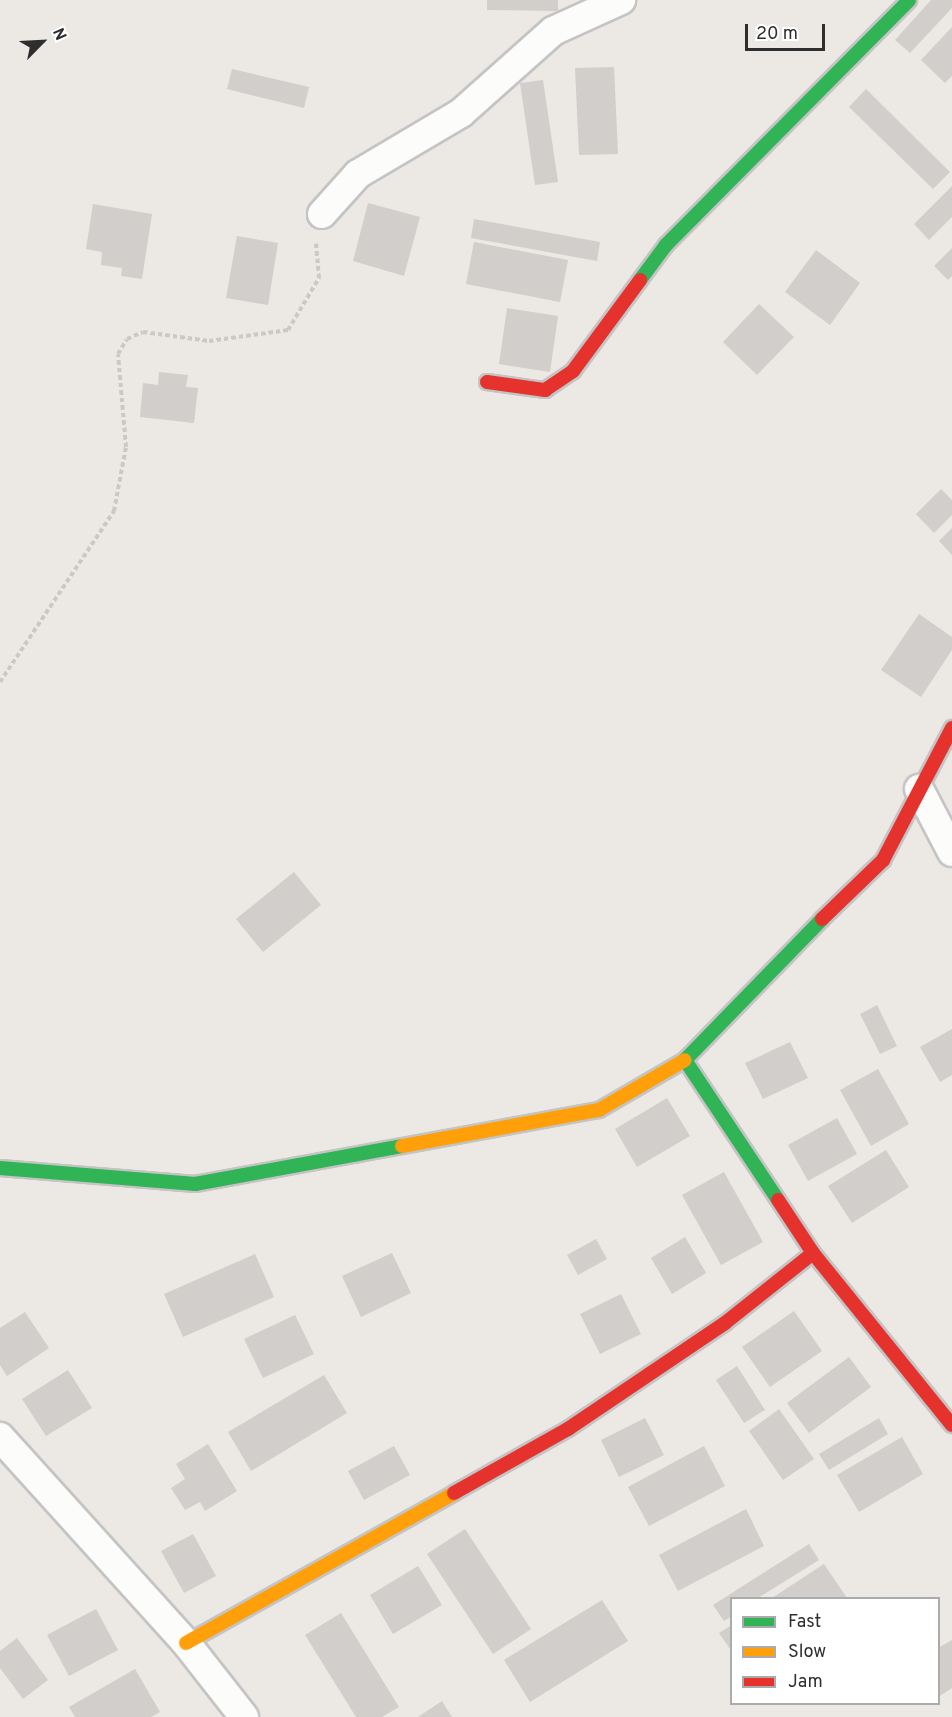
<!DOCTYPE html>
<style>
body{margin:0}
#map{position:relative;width:952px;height:1717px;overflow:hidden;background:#ece8e4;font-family:Overpass,sans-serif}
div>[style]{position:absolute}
.building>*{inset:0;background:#d1cecb}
.path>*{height:4px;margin-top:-2px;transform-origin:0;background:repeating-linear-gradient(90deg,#c9c9c8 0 4.5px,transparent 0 7.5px)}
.roads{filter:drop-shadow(2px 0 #c5c4c5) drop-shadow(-2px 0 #c5c4c5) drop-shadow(0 2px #c5c4c5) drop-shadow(0 -2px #c5c4c5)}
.street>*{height:28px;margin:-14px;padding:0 14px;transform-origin:14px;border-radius:14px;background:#fcfcfb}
.fast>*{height:14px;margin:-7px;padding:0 7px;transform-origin:7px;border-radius:7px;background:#30b455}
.slow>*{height:14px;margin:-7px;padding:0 7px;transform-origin:7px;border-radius:7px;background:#ff9f0a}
.jam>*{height:14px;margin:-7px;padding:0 7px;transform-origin:7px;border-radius:7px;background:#e5322d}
span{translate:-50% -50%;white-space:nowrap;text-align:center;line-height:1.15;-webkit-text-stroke:4.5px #fff;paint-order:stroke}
.legend{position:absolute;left:730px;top:1597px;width:210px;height:108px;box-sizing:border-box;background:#fff;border:2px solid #ababab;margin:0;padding:8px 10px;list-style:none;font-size:18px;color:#2e2e2e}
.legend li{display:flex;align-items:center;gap:12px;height:30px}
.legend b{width:30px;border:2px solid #ababab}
.north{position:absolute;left:12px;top:12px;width:60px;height:60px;-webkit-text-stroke:4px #fff;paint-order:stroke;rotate:66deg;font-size:16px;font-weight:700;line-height:24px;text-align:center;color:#2e2e2e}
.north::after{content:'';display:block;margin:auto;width:21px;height:27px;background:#2e2e2e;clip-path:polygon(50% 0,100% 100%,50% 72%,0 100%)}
.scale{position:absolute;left:745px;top:24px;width:80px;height:27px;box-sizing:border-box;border:3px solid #2e2e2e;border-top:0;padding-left:8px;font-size:18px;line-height:21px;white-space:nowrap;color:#2e2e2e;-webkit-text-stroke:4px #fff;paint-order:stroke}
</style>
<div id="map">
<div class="building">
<i style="clip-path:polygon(487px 0,558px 0,558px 11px,487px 10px)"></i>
<i style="clip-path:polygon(931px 0,952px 0,952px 8px,910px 53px,895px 40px)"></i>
<i style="clip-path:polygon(952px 27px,952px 76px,945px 83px,921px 60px)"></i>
<i style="clip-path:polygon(614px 67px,618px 154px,579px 155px,575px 68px)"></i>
<i style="clip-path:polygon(232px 69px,309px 87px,304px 108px,227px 89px)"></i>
<i style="clip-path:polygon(543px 80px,558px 182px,535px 185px,520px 83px)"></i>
<i style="clip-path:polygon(866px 89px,950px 172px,933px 189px,849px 107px)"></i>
<i style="clip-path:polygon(952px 186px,952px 217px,929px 240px,914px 224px)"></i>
<i style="clip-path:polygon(368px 203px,420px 217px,404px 276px,353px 261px)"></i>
<i style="clip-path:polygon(93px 204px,152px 214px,142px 279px,121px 276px,122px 268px,101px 265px,102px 252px,86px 249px)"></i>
<i style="clip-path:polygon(474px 219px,600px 242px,597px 261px,471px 238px)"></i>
<i style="clip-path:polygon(237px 236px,278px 243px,268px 305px,226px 298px)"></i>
<i style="clip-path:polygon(474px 242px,568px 260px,560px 302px,466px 284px)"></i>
<i style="clip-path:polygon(952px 248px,952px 276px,948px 280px,934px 266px)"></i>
<i style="clip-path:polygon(816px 250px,860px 283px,830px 325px,785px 292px)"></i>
<i style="clip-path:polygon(759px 304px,794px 337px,757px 375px,723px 342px)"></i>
<i style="clip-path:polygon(507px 308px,558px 316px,550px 372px,499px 364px)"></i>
<i style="clip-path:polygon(159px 372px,188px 375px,186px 387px,198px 388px,194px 423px,140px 417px,143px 383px,158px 385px)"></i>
<i style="clip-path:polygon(941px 489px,952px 500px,952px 515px,934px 533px,916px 514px)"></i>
<i style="clip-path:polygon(952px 528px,952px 555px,939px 541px)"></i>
<i style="clip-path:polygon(919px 614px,952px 637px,952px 650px,921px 697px,881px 670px)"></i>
<i style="clip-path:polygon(294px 872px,321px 905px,263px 952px,236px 919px)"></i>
<i style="clip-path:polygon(877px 1005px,897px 1046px,880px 1054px,860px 1014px)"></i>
<i style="clip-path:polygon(952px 1029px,952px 1075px,940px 1082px,920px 1047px)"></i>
<i style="clip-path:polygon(790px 1042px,808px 1078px,763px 1099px,745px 1063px)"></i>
<i style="clip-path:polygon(878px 1069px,909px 1124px,871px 1146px,840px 1090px)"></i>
<i style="clip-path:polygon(667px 1098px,690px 1136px,637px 1167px,615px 1129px)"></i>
<i style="clip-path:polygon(837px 1118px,857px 1154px,808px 1181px,788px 1145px)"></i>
<i style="clip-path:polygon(886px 1150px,909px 1187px,852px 1223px,828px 1186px)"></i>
<i style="clip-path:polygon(724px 1172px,763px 1242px,721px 1265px,682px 1195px)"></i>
<i style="clip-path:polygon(685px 1237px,706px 1273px,672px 1294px,651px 1258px)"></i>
<i style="clip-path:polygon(596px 1239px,607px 1259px,578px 1275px,567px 1255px)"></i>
<i style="clip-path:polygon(392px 1253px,411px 1293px,361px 1317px,342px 1276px)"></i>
<i style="clip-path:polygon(255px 1254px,274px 1297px,183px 1337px,164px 1294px)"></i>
<i style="clip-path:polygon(621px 1294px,641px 1334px,600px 1354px,580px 1314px)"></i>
<i style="clip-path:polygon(794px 1311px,822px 1351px,770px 1387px,742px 1347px)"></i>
<i style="clip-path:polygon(25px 1312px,49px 1348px,7px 1376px,0 1365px,0 1328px)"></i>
<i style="clip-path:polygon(295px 1315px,314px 1354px,263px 1378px,244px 1339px)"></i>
<i style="clip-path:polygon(849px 1357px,871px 1387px,809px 1433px,787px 1403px)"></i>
<i style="clip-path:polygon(737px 1366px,765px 1410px,744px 1423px,716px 1380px)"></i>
<i style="clip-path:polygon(68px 1370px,92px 1408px,46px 1436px,22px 1399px)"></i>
<i style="clip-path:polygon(324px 1375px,347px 1413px,251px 1471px,228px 1432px)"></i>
<i style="clip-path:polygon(779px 1409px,814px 1459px,783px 1480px,749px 1431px)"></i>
<i style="clip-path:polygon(645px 1418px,664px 1455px,619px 1477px,601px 1440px)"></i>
<i style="clip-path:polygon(879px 1418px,888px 1434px,829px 1470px,819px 1454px)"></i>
<i style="clip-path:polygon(902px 1437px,923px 1474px,859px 1512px,837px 1475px)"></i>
<i style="clip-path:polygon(208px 1444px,237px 1491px,205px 1511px,200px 1502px,185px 1510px,171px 1488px,185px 1479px,176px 1464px)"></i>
<i style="clip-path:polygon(394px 1446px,410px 1475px,364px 1500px,348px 1471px)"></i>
<i style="clip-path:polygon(704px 1446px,725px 1486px,649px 1526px,628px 1487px)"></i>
<i style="clip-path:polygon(746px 1509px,764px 1546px,678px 1591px,659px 1555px)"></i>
<i style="clip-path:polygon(465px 1529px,531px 1629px,493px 1654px,427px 1554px)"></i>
<i style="clip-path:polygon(193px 1534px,216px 1576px,184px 1593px,161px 1551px)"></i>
<i style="clip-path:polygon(809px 1544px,819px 1560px,758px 1598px,732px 1598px,732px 1616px,724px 1621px,713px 1605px)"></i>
<i style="clip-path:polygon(824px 1564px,847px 1598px,772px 1598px)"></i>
<i style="clip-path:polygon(418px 1566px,442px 1605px,393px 1634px,370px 1595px)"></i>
<i style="clip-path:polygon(602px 1600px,628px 1641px,530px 1702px,504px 1660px)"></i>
<i style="clip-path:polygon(96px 1609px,118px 1650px,69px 1676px,47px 1635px)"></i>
<i style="clip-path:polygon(341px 1613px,399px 1707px,382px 1717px,356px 1717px,305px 1635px)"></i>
<i style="clip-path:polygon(732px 1625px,732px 1652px,719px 1633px)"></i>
<i style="clip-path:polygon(17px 1638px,48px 1680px,23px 1699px,0 1668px,0 1651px)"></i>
<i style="clip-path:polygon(952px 1640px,952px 1688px,938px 1697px,938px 1648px)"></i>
<i style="clip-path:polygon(135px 1669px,160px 1712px,151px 1717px,75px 1717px,69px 1707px)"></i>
<i style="clip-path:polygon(442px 1701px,452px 1717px,418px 1717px)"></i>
</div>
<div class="path">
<i style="left:0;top:682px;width:206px;rotate:-56.3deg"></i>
<i style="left:114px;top:511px;width:65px;rotate:-79.4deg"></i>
<i style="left:126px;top:447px;width:93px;rotate:-94.9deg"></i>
<i style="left:118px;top:354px;width:17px;rotate:-59deg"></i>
<i style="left:127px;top:339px;width:17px;rotate:-24deg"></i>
<i style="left:143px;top:332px;width:67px;rotate:7.8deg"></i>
<i style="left:209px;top:341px;width:80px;rotate:-7.9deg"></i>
<i style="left:288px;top:330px;width:61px;rotate:-59.2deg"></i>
<i style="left:319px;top:278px;width:37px;rotate:-95deg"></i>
</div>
<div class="roads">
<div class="street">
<i style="left:322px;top:214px;width:54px;rotate:-48deg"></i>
<i style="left:358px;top:174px;width:120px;rotate:-30.6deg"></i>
<i style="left:461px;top:113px;width:123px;rotate:-41.7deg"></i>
<i style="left:553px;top:31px;width:75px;rotate:-24.5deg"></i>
<i style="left:919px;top:789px;width:71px;rotate:62.4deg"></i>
<i style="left:0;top:1437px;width:278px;rotate:47.9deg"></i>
<i style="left:186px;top:1643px;width:94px;rotate:51.9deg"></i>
</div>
<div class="fast">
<i style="left:640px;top:280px;width:44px;rotate:-53.4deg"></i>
<i style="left:666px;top:245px;width:345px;rotate:-45.2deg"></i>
<i style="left:0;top:1168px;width:196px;rotate:4.7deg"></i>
<i style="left:195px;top:1184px;width:210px;rotate:-10.4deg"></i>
<i style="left:778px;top:1200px;width:168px;rotate:-123.6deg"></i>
<i style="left:685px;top:1060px;width:197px;rotate:-45.8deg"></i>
</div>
<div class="slow">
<i style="left:402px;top:1146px;width:200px;rotate:-10.4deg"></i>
<i style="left:599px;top:1110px;width:99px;rotate:-30.2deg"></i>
<i style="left:186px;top:1643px;width:307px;rotate:-29.2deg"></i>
</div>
<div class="jam">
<i style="left:487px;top:382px;width:59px;rotate:7.9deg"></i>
<i style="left:545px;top:390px;width:34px;rotate:-34deg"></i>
<i style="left:573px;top:371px;width:113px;rotate:-53.6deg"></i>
<i style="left:822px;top:919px;width:85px;rotate:-44deg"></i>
<i style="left:883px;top:860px;width:149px;rotate:-62.4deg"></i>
<i style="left:778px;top:1200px;width:64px;rotate:56.6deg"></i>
<i style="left:813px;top:1253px;width:221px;rotate:51.1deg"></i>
<i style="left:454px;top:1493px;width:131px;rotate:-29.3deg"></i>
<i style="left:568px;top:1429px;width:189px;rotate:-34deg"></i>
<i style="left:725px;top:1323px;width:112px;rotate:-38.5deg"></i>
</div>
</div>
<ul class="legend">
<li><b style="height:8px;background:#30b455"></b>Fast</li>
<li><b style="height:8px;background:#ff9f0a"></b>Slow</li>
<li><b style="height:8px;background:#e5322d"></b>Jam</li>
</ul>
<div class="north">N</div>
<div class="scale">20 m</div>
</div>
